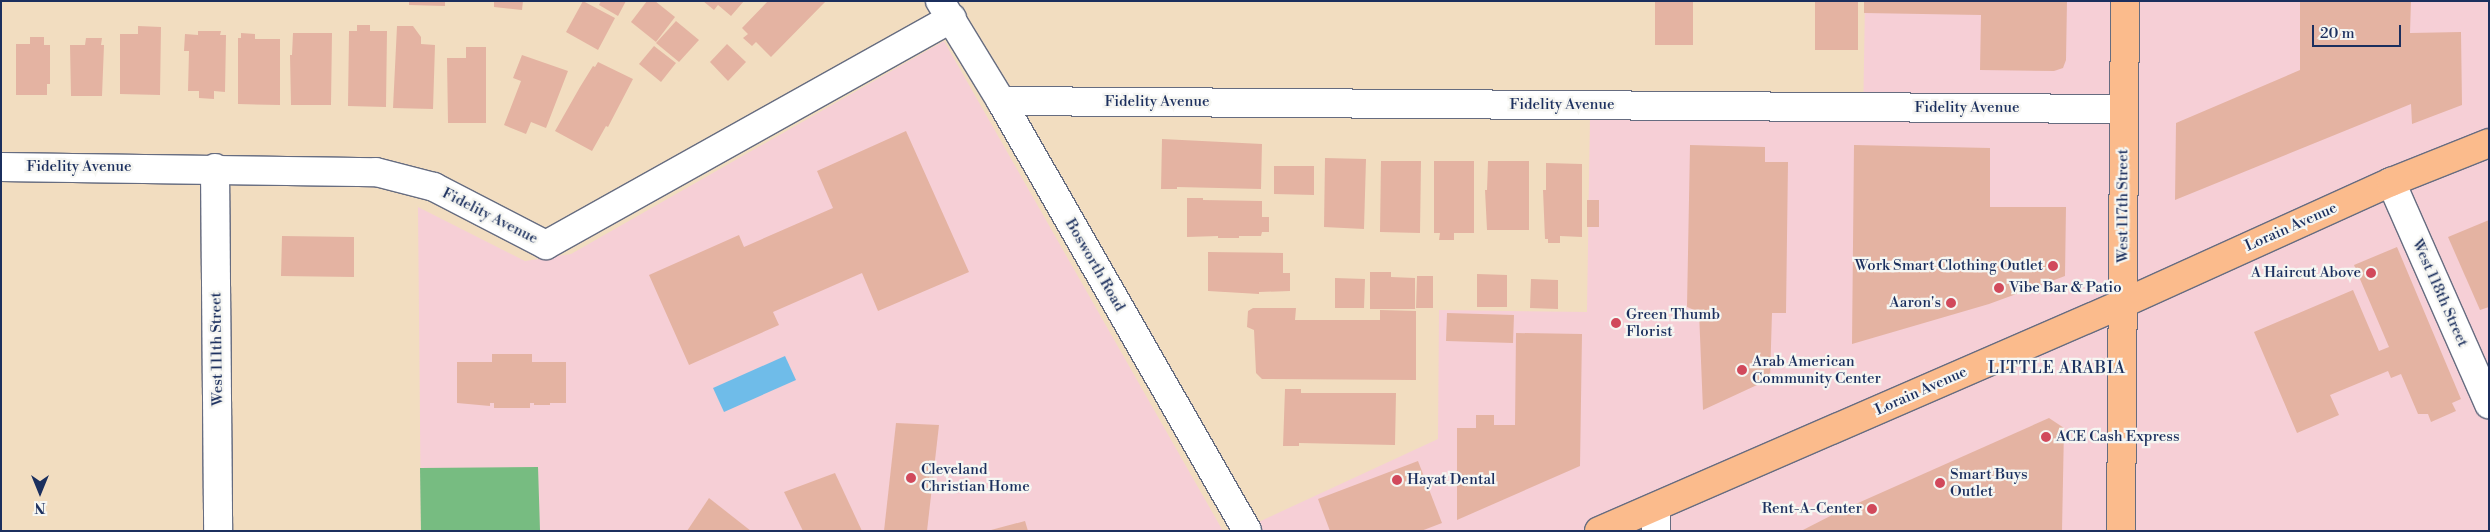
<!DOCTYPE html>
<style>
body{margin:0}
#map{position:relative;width:2490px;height:532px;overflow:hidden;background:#f2ddc0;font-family:"Libre Bodoni",serif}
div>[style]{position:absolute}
.built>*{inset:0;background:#f6cfd6}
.forest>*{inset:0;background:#77bc81}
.water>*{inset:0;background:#6fbce9}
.building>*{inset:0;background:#e4b3a2}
.roads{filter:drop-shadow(1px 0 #666c80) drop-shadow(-1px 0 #666c80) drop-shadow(0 1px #666c80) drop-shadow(0 -1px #666c80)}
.minor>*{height:28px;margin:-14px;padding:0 14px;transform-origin:14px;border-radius:14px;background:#fff}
.major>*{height:28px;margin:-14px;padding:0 14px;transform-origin:14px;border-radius:14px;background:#fbbb8c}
.dots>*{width:14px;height:14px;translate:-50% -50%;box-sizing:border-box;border:2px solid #f6f6f2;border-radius:50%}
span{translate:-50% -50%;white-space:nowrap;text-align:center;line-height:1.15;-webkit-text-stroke:4.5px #f6f6f2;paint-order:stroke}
.street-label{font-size:15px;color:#1b2f5e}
.poi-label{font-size:15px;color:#1b2f5e}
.right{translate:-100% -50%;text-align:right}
.left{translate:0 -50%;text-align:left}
.neighbourhood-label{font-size:16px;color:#1b2f5e;letter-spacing:1px}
.frame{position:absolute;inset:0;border:2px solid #1b2f5e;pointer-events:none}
.north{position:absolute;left:15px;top:467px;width:50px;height:50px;-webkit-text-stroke:4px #f6f6f2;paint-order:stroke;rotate:180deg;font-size:14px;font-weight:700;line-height:20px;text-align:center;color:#1b2f5e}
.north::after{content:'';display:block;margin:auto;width:18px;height:22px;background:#1b2f5e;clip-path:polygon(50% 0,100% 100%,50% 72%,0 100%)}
.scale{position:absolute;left:2312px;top:25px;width:89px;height:22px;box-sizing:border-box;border:2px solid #1b2f5e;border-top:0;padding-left:6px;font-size:15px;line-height:18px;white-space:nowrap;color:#1b2f5e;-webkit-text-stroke:4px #f6f6f2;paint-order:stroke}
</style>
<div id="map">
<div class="built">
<i style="clip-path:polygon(1865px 1px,2489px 1px,2489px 531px,1239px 531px,1438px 439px,1439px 310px,1587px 312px,1590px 115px,1863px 121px)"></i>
<i style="clip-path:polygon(944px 41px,1223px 531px,421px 531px,418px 207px,525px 261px,571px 254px)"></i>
</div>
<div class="forest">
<i style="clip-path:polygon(538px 467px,540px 531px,421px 531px,420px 468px)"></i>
</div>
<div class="water">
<i style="clip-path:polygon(785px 356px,796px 380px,724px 412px,713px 388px)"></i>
</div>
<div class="building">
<i style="clip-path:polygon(409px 1px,445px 1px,445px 6px,409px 5px)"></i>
<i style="clip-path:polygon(494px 1px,523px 1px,522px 10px,494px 7px)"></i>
<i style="clip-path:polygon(583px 1px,615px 18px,598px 50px,566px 32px)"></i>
<i style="clip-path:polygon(601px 1px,626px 1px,618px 16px,599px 5px)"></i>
<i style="clip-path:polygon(647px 1px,655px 1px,675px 17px,656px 42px,631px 22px)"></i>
<i style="clip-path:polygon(703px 1px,744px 1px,731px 16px,718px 5px,714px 10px)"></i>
<i style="clip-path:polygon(768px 1px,826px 1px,771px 57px,756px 42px,752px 46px,743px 38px,748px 34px,742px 28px)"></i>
<i style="clip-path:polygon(1655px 1px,1693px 1px,1693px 45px,1655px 45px)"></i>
<i style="clip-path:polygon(1815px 1px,1858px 1px,1858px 50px,1815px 50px)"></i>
<i style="clip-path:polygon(1864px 1px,2067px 1px,2066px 60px,2063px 68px,2054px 71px,1980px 70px,1981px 15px,1864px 13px)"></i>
<i style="clip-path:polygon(2300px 1px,2411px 1px,2410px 33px,2461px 32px,2462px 105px,2412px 124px,2411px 104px,2175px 200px,2176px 123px,2300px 70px)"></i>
<i style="clip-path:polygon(676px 21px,699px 40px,679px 62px,656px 43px)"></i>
<i style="clip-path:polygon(357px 25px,370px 25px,370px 31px,387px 31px,386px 107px,348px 106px,349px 31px,357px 31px)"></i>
<i style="clip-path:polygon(138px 26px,161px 27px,160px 95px,120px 94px,120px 34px,138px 34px)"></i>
<i style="clip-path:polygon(397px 26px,413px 26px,421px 37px,421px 44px,435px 45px,433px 109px,393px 108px)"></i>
<i style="clip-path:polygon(198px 31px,221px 31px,220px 35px,226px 35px,225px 92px,214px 91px,214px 99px,199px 98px,199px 91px,188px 91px,189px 51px,184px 51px,185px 34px,198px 35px)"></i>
<i style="clip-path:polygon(241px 33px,255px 34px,255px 39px,280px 39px,280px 105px,238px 104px,238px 38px,241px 38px)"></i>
<i style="clip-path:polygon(293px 33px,332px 33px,331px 105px,291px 105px,290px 55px,292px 55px)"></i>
<i style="clip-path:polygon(30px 37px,44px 37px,44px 45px,50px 45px,50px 84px,47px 84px,47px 95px,16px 95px,16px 44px,30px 44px)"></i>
<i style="clip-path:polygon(86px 38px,102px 38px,101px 45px,104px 45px,102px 96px,71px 96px,70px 45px,85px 45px)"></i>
<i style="clip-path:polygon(727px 44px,746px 62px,728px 81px,710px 62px)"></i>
<i style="clip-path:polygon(654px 46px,676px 63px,661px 82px,639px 64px)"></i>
<i style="clip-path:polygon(466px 47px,486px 47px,486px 123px,448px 123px,447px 58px,466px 58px)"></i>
<i style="clip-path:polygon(522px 55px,568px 71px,546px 128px,531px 122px,526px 134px,504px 125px,521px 81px,513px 78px)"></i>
<i style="clip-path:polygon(598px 62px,633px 79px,608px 127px,606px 126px,592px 151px,555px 131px,580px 87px,593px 66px,595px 67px)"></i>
<i style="clip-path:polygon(906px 131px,969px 272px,878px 311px,862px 273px,773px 312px,779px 325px,689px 365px,649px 275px,739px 235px,744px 247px,833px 208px,817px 171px)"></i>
<i style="clip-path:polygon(1162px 139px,1262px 144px,1261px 189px,1177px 187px,1177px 189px,1161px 189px)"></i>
<i style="clip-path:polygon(1690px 145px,1765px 147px,1765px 162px,1788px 162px,1786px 313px,1772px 313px,1770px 379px,1703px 410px,1699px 312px,1687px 307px)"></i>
<i style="clip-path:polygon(1854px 145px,1990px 148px,1990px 207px,2066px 207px,2065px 276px,1989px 304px,1852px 344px)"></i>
<i style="clip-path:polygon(1325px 158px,1366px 159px,1364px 229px,1324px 227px)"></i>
<i style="clip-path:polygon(1381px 161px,1421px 161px,1420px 233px,1380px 232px)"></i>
<i style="clip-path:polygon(1434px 161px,1474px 161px,1474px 233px,1454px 233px,1454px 240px,1439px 240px,1440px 233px,1434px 233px)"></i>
<i style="clip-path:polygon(1488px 161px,1529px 161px,1529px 230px,1487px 230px,1485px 190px,1487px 190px)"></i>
<i style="clip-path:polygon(1546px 163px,1582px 164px,1582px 237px,1560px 236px,1560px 243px,1548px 243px,1548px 239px,1545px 239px,1543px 190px,1546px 190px)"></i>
<i style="clip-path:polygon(1274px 166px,1314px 166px,1314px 195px,1274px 194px)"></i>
<i style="clip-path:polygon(1187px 198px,1203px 198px,1203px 200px,1262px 201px,1262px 217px,1269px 217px,1269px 232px,1262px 232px,1261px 236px,1239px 236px,1239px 238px,1218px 238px,1218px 236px,1187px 237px)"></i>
<i style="clip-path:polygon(1587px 200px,1599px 200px,1599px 227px,1587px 227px)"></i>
<i style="clip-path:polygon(2489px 220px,2489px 307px,2480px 310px,2448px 237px)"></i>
<i style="clip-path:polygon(282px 236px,354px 237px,354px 277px,281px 276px)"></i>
<i style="clip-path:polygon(2397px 247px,2461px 399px,2452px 403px,2456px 411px,2431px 422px,2428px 414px,2418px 414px,2401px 374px,2391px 378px,2388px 371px,2330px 395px,2339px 415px,2297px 433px,2254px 332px,2353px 290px,2379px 351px,2389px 347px,2354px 265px)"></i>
<i style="clip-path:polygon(1208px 252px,1283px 253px,1283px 273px,1290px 273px,1290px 291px,1259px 292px,1259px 294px,1208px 291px)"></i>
<i style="clip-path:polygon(1370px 272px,1391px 272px,1391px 277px,1415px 278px,1415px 309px,1370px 309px)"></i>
<i style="clip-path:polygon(1477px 274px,1507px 275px,1507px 307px,1477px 307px)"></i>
<i style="clip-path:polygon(1417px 276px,1433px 276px,1433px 308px,1416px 308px)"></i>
<i style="clip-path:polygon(1335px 278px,1365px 279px,1364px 308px,1335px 308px)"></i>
<i style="clip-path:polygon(1531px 279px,1558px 280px,1558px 309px,1530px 308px)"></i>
<i style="clip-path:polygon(1253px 308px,1296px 308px,1295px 320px,1380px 320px,1380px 310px,1416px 311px,1416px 380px,1262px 379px,1256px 373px,1254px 330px,1247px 327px,1248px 311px)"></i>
<i style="clip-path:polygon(1447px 313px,1514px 315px,1513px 343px,1446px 341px)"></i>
<i style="clip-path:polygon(1516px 333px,1582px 334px,1580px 466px,1457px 520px,1457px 428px,1476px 428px,1476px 415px,1494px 415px,1494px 425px,1515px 425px)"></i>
<i style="clip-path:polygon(492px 354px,532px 354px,532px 362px,566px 362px,566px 403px,550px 403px,550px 405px,534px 405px,534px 403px,530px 403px,530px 408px,494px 408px,494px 403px,490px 403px,490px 406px,457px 403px,457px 362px,492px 362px)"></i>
<i style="clip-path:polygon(1285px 389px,1301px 389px,1301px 393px,1396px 393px,1395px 445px,1299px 443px,1299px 446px,1283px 446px)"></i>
<i style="clip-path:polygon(2049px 418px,2064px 428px,2062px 531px,1801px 531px,1840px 511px)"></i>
<i style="clip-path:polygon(896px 423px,939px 425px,927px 531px,884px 531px)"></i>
<i style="clip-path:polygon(1418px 461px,1442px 523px,1421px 531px,1330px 531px,1318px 499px)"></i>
<i style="clip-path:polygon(835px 473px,862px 531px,803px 531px,784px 492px)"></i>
<i style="clip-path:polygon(709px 498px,751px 531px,687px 531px)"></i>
<i style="clip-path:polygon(1025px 521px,1028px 531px,991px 531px,991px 530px)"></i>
</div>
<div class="roads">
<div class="minor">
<i style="left:940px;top:1px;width:117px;rotate:58.6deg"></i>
<i style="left:1001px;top:101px;width:495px;rotate:60.2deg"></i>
<i style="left:1001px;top:101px;width:1122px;rotate:0.41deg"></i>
<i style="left:1px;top:167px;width:375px;rotate:0.8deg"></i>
<i style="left:376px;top:172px;width:60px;rotate:14.5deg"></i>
<i style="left:434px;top:187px;width:126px;rotate:27.4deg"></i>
<i style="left:546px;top:245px;width:465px;rotate:-29.2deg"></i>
<i style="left:215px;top:168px;width:363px;rotate:89.5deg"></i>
<i style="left:2391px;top:182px;width:243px;rotate:66.2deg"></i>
<i style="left:1656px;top:507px;width:24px;rotate:90deg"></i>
</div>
<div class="major">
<i style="left:1599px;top:531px;width:572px;rotate:-23.47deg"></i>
<i style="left:2124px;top:303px;width:293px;rotate:-24.4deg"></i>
<i style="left:2391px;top:182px;width:105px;rotate:-21.7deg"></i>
<i style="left:2121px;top:531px;width:530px;rotate:-89.57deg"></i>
</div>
</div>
<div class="dots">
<i style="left:2053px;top:266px;background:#d1495b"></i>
<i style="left:2371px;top:273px;background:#d1495b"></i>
<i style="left:1999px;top:288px;background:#d1495b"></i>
<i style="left:1951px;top:303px;background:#d1495b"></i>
<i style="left:1616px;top:323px;background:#d1495b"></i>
<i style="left:1742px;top:370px;background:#d1495b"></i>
<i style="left:2046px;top:437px;background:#d1495b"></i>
<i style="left:911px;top:478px;background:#d1495b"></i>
<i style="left:1397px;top:480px;background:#d1495b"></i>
<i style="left:1940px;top:483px;background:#d1495b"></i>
<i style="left:1872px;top:509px;background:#d1495b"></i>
</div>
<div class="street-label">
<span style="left:1157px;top:102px">Fidelity Avenue</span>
<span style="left:1562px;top:105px">Fidelity Avenue</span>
<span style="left:1967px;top:108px">Fidelity Avenue</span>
<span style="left:79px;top:167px">Fidelity Avenue</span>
<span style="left:2123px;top:206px;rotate:-90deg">West 117th Street</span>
<span style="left:490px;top:216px;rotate:27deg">Fidelity Avenue</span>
<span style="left:2291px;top:227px;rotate:-24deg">Lorain Avenue</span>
<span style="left:1095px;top:265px;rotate:60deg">Bosworth Road</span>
<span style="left:2440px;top:293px;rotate:66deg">West 118th Street</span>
<span style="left:217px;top:349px;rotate:-91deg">West 111th Street</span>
<span style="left:1921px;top:391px;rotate:-24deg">Lorain Avenue</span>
</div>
<div class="poi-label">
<span class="right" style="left:2043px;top:266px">Work Smart Clothing Outlet</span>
<span class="right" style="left:2361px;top:273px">A Haircut Above</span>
<span class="left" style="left:2009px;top:288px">Vibe Bar &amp; Patio</span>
<span class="right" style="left:1941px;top:303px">Aaron's</span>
<span class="left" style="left:1626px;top:323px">Green Thumb<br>Florist</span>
<span class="left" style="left:1752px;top:370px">Arab American<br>Community Center</span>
<span class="left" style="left:2056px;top:437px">ACE Cash Express</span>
<span class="left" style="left:921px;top:478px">Cleveland<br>Christian Home</span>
<span class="left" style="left:1950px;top:483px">Smart Buys<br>Outlet</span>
<span class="left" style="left:1407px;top:480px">Hayat Dental</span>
<span class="right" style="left:1862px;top:509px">Rent-A-Center</span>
</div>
<div class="neighbourhood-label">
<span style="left:2057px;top:368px">LITTLE ARABIA</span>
</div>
<div class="frame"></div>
<div class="north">N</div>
<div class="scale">20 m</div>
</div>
